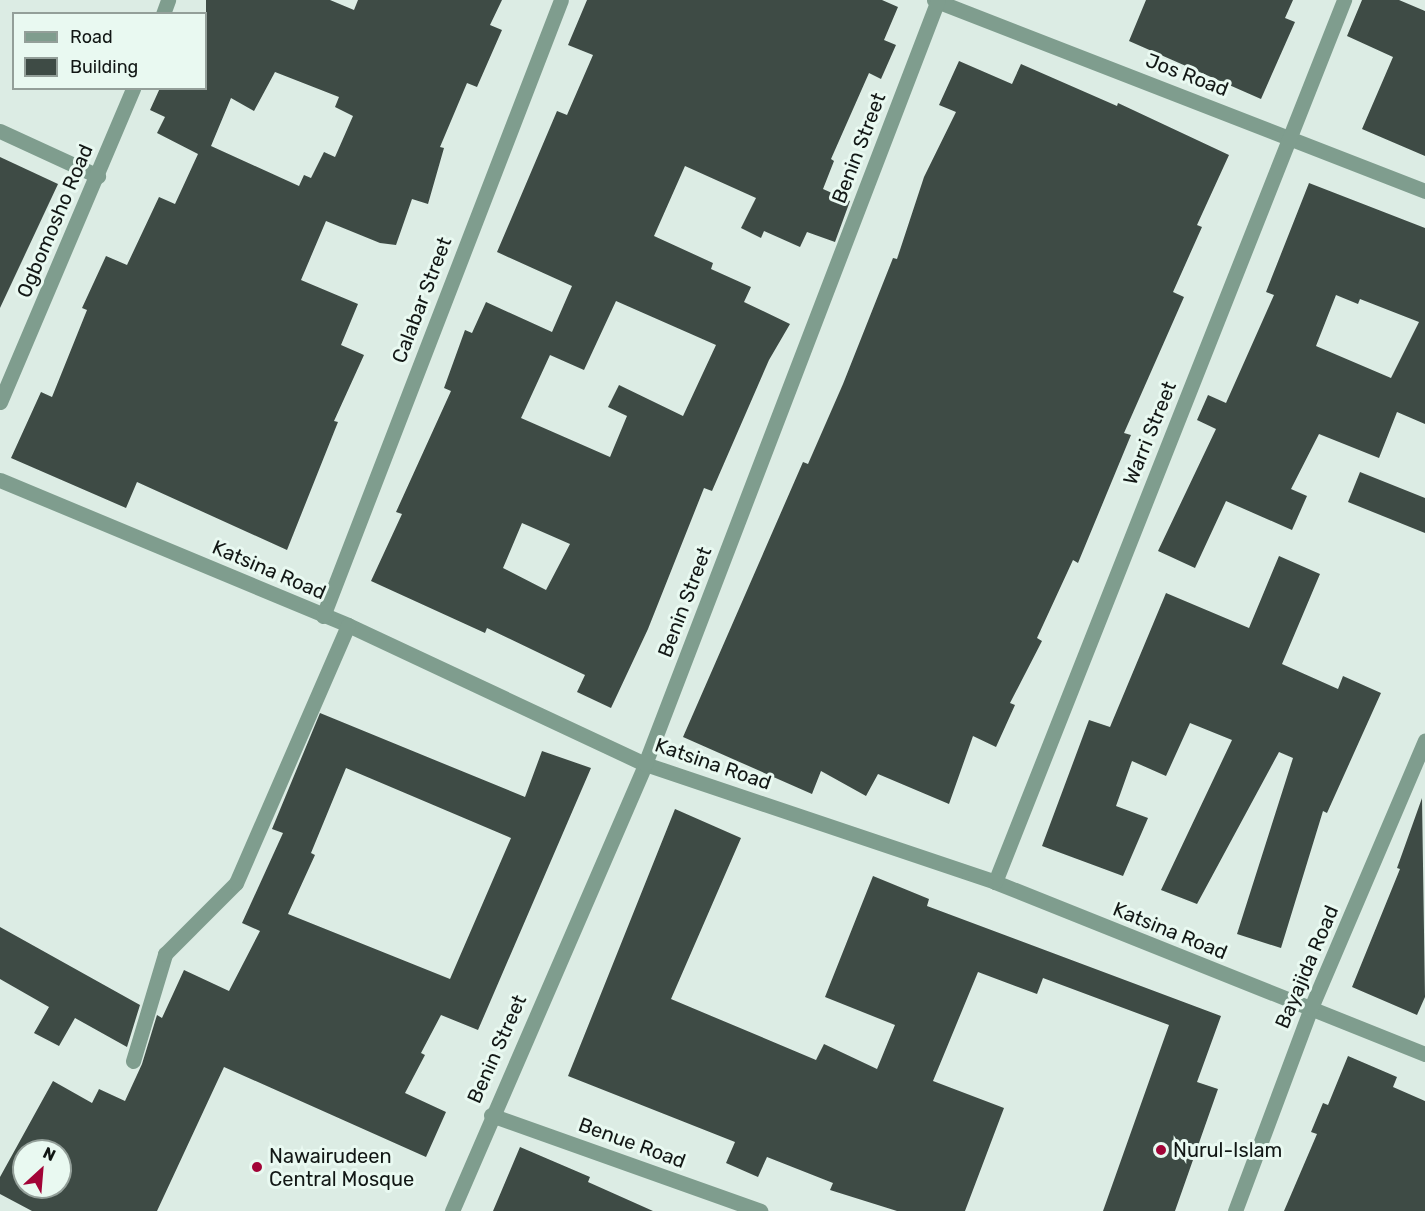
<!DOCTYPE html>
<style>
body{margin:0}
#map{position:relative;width:1425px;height:1211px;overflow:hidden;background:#dcece4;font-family:Rubik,sans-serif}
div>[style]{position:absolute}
.building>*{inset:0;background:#3e4b45}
.minor>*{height:15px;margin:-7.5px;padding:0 7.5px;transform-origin:7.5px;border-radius:7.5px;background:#7f9d8e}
.dots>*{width:16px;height:16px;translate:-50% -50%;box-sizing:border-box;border:3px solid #e9f9f1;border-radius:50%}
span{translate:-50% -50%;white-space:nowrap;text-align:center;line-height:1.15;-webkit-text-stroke:6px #e9f9f1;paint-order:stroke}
.street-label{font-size:20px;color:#121715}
.poi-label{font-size:20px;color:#121715}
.left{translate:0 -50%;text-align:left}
.legend{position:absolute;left:12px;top:12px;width:195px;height:78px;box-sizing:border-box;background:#e9f9f1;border:2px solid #939f99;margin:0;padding:8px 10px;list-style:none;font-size:18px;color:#121715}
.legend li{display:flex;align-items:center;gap:12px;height:30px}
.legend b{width:30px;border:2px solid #939f99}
.north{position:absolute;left:12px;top:1139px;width:60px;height:60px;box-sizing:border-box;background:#e9f9f1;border:2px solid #939f99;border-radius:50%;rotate:26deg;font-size:16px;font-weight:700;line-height:24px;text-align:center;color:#121715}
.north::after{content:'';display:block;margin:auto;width:21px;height:27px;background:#a20437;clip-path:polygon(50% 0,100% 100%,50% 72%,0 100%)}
</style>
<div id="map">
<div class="building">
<i style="clip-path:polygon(evenodd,206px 0,330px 0,354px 10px,358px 0,502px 0,490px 25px,502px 30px,477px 87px,467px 83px,440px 147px,444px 148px,428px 204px,412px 199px,396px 245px,380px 243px,326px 221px,301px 280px,358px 304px,341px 345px,364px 355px,334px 421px,338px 422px,287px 550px,137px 482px,126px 508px,11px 458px,41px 392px,52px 397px,87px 310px,82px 308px,106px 256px,127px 265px,159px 197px,175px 204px,198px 154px,157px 133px,165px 117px,150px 110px,160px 88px,206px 88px,206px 0,275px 72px,339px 97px,335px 107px,353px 116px,335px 157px,324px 152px,311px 178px,304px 175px,299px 186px,211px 146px,231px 98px,254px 111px,275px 72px)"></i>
<i style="clip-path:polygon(evenodd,587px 0,882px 0,898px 7px,884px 40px,896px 45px,881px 79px,869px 73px,831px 159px,834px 161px,823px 189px,850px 201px,835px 242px,807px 232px,800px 247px,764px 231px,761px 238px,741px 228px,756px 198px,685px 166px,654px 236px,713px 263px,711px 269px,751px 287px,744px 302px,790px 324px,769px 360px,712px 491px,704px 488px,648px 629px,611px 708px,577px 692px,585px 675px,487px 628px,485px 633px,371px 581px,402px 514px,396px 512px,451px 391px,444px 388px,465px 330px,472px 333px,486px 302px,552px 332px,572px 286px,497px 252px,557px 111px,567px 115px,593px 55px,568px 45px,587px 0,616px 301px,716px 345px,683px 416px,619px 385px,608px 407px,627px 416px,610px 457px,521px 418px,550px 355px,584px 370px,616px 301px,587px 0,522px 523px,570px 544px,546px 590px,503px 568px,522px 523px)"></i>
<i style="clip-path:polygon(1146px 0,1293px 0,1285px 18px,1295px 22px,1261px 99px,1129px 41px)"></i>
<i style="clip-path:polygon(1362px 0,1399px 0,1425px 11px,1425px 156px,1362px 129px,1393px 57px,1347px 36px)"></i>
<i style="clip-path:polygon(959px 61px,1012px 84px,1021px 64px,1117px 106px,1118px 103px,1229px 155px,1197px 225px,1202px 227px,1173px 292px,1184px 297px,1124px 433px,1131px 435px,1078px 563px,1073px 560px,1037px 638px,1042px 641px,1010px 703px,1015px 705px,996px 747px,973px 736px,949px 804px,878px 774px,866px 796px,821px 771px,812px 794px,683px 737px,803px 462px,808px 464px,843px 384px,893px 258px,897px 259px,924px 177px,956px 112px,939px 105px)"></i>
<i style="clip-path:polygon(0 157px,58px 184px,0 308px)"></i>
<i style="clip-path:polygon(evenodd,1309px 183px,1425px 228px,1425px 424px,1397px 412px,1379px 458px,1319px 434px,1291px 489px,1307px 496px,1292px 530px,1226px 501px,1195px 568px,1158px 551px,1216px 429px,1197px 420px,1208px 395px,1226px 403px,1274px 295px,1266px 292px,1309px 183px,1336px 295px,1358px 304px,1360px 299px,1419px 322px,1391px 378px,1316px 346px,1336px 295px)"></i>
<i style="clip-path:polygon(1360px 472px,1425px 498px,1425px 533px,1348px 502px)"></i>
<i style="clip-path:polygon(1279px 556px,1320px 574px,1282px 664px,1338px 689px,1343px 676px,1381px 693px,1327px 813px,1323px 811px,1281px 948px,1237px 934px,1293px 758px,1279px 752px,1197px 904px,1161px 890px,1232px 740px,1190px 723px,1166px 776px,1132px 761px,1116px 806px,1148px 818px,1123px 876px,1042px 846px,1089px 720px,1110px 727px,1166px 593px,1249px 628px)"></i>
<i style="clip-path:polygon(evenodd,320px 713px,525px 797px,542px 751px,591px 768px,478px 1030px,441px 1015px,421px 1053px,425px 1055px,405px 1093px,446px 1112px,426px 1157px,224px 1067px,157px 1211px,32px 1211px,0 1194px,0 1177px,53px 1081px,92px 1103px,99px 1089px,125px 1101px,142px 1064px,157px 1015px,162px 1018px,184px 970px,229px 991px,260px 931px,242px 923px,283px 833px,272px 829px,320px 713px,346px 768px,511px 838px,450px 979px,288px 914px,315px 855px,311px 853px,346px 768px,320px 713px,24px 1151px,60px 1151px,60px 1187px,24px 1187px,24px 1151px)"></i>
<i style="clip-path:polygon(1422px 798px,1425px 997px,1417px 1015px,1352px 987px,1400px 869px,1397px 868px)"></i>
<i style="clip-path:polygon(675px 809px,741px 838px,671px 999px,816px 1060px,824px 1044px,877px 1069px,895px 1025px,825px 997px,873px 876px,929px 899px,927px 906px,1221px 1016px,1197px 1082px,1218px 1089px,1175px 1211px,1103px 1211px,1169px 1025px,1043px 978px,1037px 994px,978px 972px,933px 1081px,1004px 1108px,965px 1211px,897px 1211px,830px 1190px,833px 1183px,767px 1157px,758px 1177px,726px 1163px,735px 1142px,568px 1076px)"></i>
<i style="clip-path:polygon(0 927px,140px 1005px,127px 1047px,75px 1018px,59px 1046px,34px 1033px,49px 1007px,0 979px)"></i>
<i style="clip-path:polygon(1348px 1056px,1397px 1077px,1393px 1087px,1425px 1101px,1425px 1211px,1284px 1211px,1317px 1134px,1311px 1132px,1323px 1103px,1328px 1105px)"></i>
<i style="clip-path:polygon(520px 1147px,590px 1177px,588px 1182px,653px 1211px,493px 1211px)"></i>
</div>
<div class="minor">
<i style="left:934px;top:0;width:527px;rotate:21.26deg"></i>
<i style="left:163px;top:14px;width:15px;rotate:-70deg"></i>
<i style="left:0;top:131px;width:108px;rotate:24.7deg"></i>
<i style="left:0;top:402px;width:341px;rotate:-67deg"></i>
<i style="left:0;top:480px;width:377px;rotate:22.6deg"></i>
<i style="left:348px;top:625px;width:328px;rotate:25.1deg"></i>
<i style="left:645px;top:764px;width:369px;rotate:18.6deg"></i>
<i style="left:995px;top:882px;width:463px;rotate:21.8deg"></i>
<i style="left:323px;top:616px;width:660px;rotate:-68.88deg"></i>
<i style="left:995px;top:882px;width:949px;rotate:-68.41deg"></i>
<i style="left:133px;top:1061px;width:112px;rotate:-73.3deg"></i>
<i style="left:165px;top:954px;width:100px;rotate:-45deg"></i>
<i style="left:236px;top:883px;width:281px;rotate:-66.5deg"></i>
<i style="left:491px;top:1115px;width:286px;rotate:19.6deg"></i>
<i style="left:452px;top:1211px;width:487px;rotate:-66.6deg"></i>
<i style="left:645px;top:764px;width:818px;rotate:-69.02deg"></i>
<i style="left:1235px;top:1211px;width:215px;rotate:-69.5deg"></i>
<i style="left:1310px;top:1010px;width:293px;rotate:-66.9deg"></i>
</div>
<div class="dots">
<i style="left:1161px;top:1150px;background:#a20437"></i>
<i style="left:257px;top:1167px;background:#a20437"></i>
</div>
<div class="street-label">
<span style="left:1187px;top:75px;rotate:21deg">Jos Road</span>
<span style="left:859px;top:148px;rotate:-69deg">Benin Street</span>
<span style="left:55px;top:221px;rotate:-67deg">Ogbomosho Road</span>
<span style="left:422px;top:300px;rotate:-69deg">Calabar Street</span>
<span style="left:1150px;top:433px;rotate:-68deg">Warri Street</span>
<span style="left:269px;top:570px;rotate:23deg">Katsina Road</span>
<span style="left:685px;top:602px;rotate:-69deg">Benin Street</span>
<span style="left:713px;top:764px;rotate:19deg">Katsina Road</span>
<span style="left:1170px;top:931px;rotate:22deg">Katsina Road</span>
<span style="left:1307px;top:967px;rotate:-67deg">Bayajida Road</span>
<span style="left:497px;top:1049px;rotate:-66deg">Benin Street</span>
<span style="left:632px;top:1143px;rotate:20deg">Benue Road</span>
</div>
<div class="poi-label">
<span class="left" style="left:1173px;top:1150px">Nurul-Islam</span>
<span class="left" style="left:269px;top:1168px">Nawairudeen<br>Central Mosque</span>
</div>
<ul class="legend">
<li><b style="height:8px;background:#7f9d8e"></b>Road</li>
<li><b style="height:16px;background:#3e4b45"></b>Building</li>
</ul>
<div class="north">N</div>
</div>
